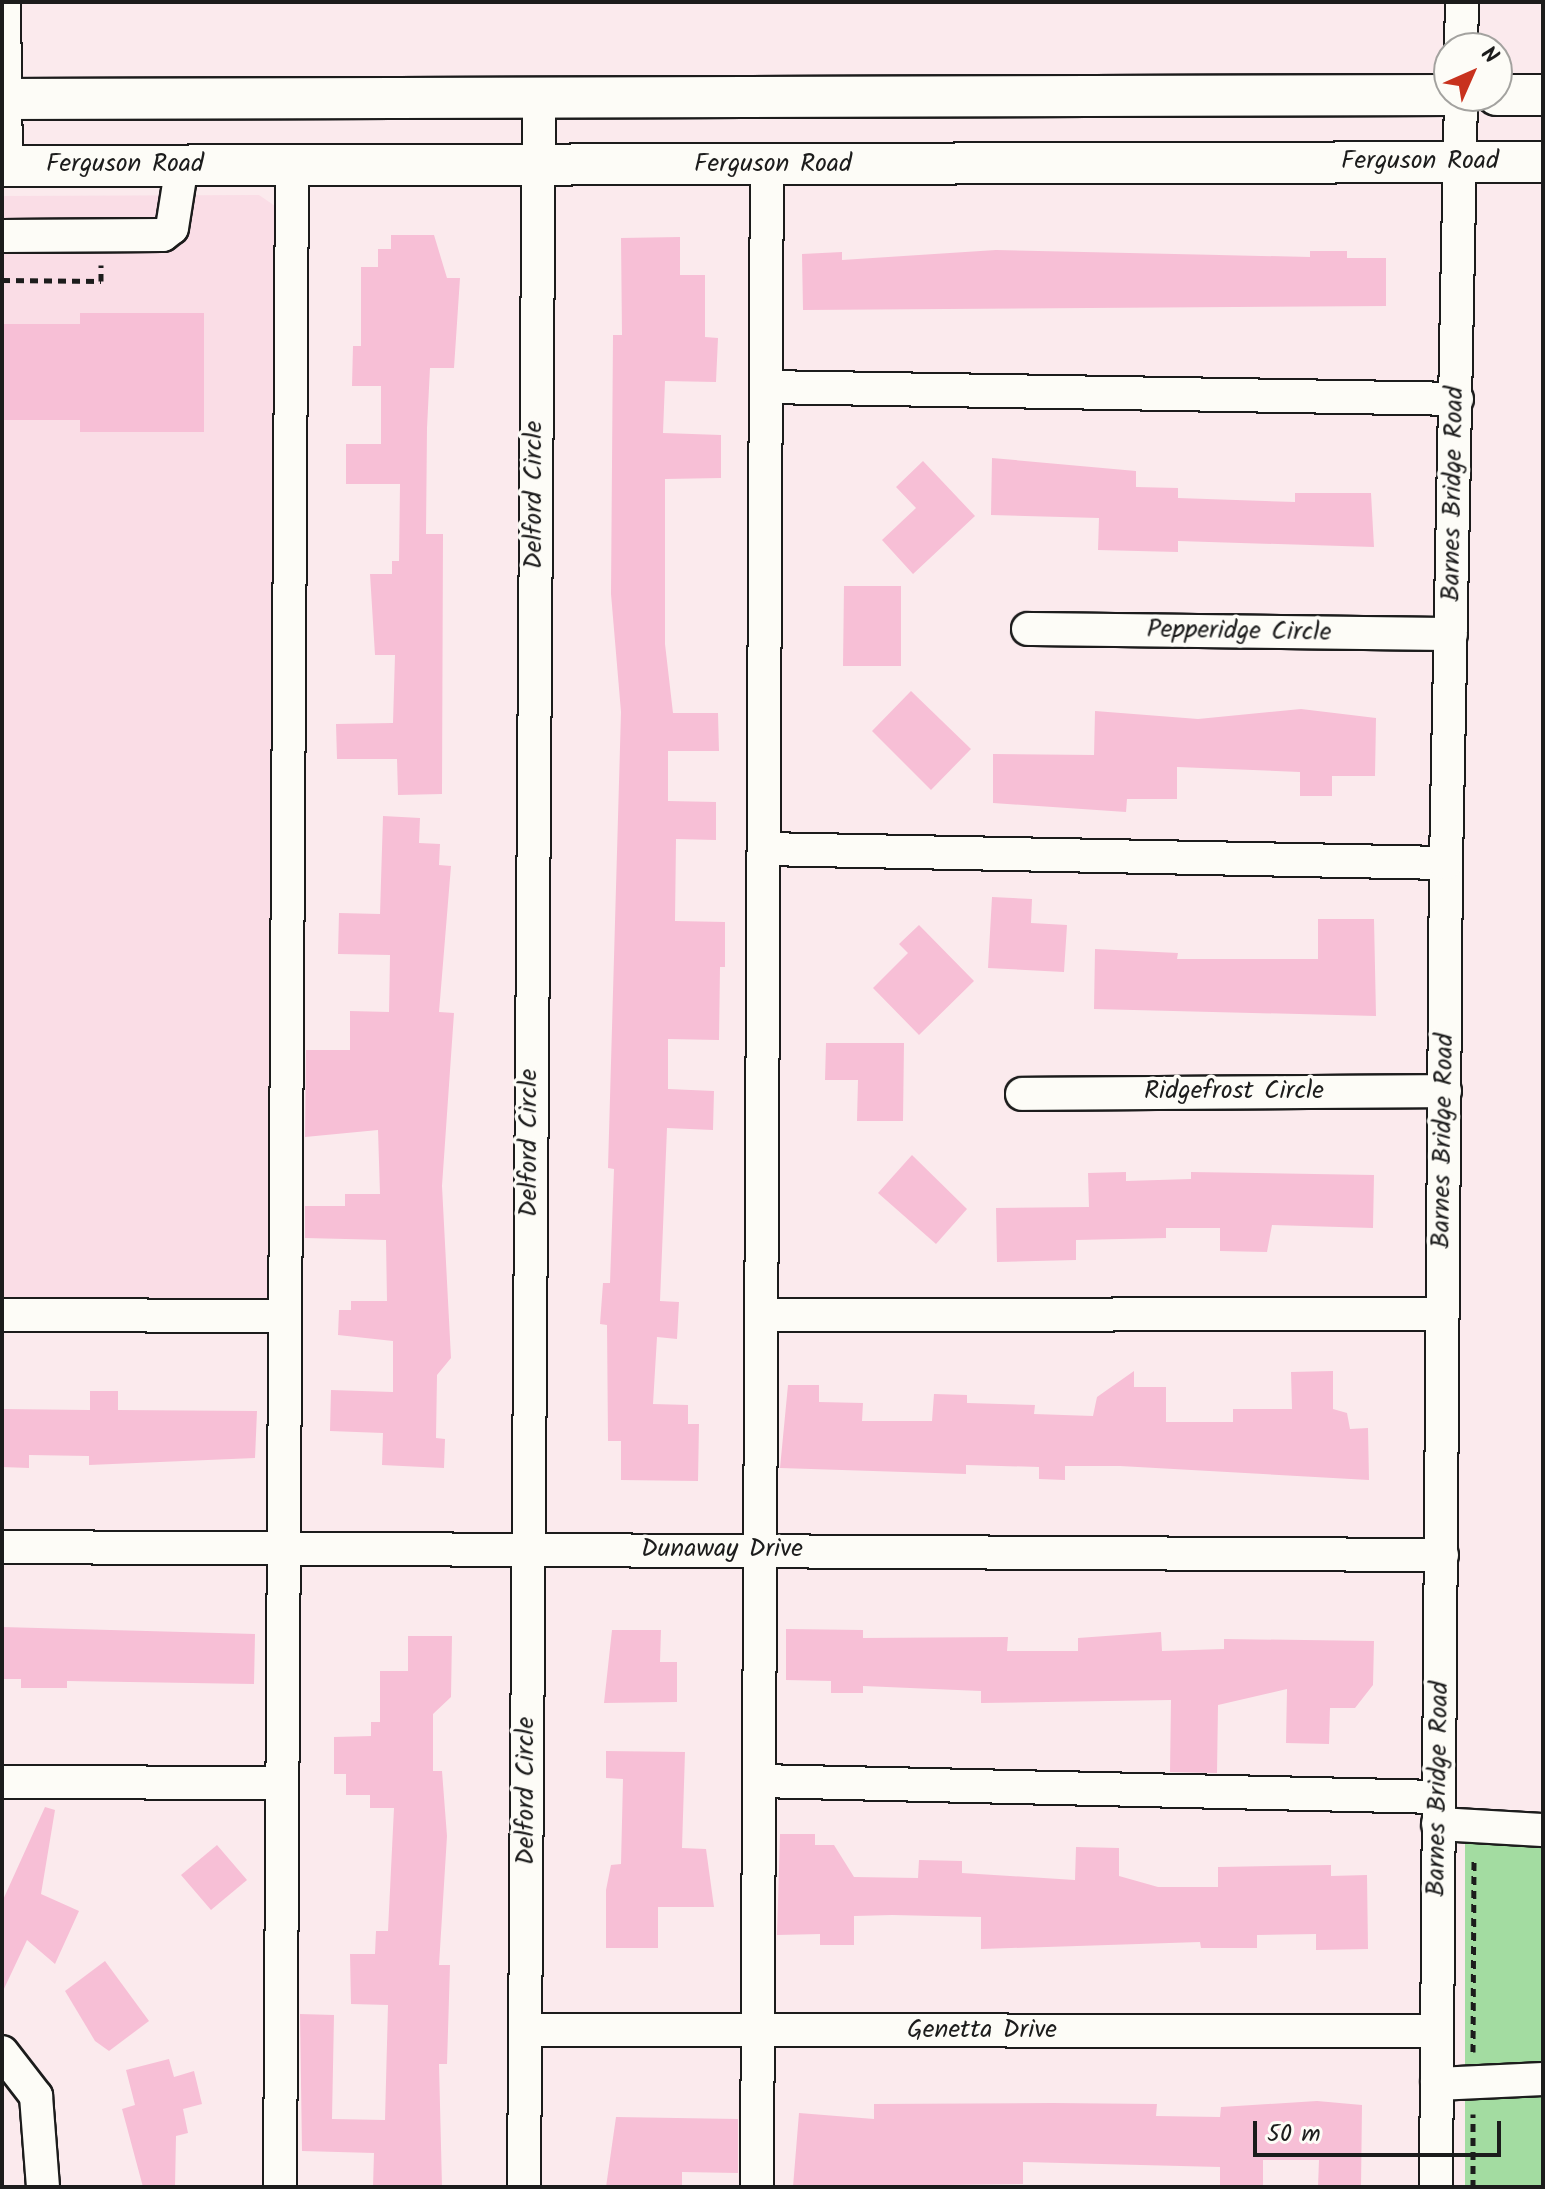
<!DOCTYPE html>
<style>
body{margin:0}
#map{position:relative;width:1545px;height:2189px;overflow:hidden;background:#fbeaed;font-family:Kalam,sans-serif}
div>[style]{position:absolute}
.built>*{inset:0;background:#fadde6}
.green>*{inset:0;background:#a3dca1}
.building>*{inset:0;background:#f7bfd6}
.path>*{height:5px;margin-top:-2.5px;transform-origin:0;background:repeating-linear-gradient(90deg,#1c1c1c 0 8px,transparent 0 14px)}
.roads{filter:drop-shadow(2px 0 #1c1c1c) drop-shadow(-2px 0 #1c1c1c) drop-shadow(0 2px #1c1c1c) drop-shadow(0 -2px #1c1c1c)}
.minor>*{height:32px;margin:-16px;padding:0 16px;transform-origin:16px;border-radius:16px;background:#fdfcf7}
.major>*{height:40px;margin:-20px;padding:0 20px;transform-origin:20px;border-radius:20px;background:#fdfcf7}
span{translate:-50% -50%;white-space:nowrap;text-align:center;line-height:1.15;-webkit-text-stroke:7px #fdfcf7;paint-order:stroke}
.street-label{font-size:26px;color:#1c1c1c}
.frame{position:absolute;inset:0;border:4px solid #1c1c1c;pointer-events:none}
.north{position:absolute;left:1433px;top:32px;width:80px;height:80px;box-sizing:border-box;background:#fdfcf7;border:2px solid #a3a29f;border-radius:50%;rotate:45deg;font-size:22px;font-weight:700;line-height:32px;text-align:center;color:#1c1c1c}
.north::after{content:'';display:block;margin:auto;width:28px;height:36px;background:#c8321e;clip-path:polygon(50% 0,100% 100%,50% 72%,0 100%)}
.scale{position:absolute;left:1253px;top:2121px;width:248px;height:36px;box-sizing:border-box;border:4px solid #1c1c1c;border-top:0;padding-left:10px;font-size:24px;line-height:28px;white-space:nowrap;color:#1c1c1c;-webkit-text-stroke:6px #fdfcf7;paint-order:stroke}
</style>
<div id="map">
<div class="built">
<i style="clip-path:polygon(259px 195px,275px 206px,273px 1288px,261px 1312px,2px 1311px,2px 196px)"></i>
</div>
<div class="green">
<i style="clip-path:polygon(1465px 1843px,1543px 1844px,1543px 2187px,1465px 2187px)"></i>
</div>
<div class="building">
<i style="clip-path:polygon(391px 235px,434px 235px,447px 278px,460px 278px,454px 368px,430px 368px,427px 428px,426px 534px,443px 534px,442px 794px,398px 795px,397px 759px,337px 759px,336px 724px,393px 723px,395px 655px,375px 655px,370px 574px,392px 574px,392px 561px,399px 561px,400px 484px,346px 484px,346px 444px,381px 444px,381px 386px,352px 386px,353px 346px,361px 346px,361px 267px,378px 267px,378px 249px,391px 249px)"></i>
<i style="clip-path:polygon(680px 237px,680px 275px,705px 275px,705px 337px,718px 338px,716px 382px,665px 381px,663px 433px,721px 435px,721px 478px,665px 479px,665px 644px,673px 713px,718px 713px,719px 751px,668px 751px,668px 801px,716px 802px,716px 840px,676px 839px,675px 921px,725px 922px,725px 967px,720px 967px,719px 1040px,668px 1039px,668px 1089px,714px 1091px,713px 1130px,667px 1128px,660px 1301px,679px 1302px,677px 1339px,657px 1337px,653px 1404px,688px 1405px,688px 1424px,699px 1424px,698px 1481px,621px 1480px,621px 1441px,608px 1441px,607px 1325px,600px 1324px,603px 1283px,610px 1283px,614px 1169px,608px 1168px,621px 712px,611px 594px,613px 335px,622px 335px,621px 238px)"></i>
<i style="clip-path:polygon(996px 250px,1310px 257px,1310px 251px,1347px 251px,1347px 258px,1386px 258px,1386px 306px,803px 310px,802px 254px,842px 252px,842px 260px)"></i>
<i style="clip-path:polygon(80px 313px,204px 313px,204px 432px,80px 432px,80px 420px,2px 420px,2px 324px,80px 324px)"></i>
<i style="clip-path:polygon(992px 458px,1136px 471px,1136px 487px,1178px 488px,1178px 498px,1295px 502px,1295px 493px,1371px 493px,1374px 547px,1178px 541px,1178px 552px,1098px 550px,1099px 518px,991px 515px)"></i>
<i style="clip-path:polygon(923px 461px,975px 516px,913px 574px,882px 540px,916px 508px,896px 487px)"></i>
<i style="clip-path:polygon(844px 586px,901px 586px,901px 666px,843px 666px)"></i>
<i style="clip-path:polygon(911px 691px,971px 749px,931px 790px,872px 731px)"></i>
<i style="clip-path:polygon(1301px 709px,1376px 718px,1375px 776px,1332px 776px,1332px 796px,1300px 796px,1300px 772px,1177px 767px,1177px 799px,1127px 799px,1126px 812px,993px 803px,993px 754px,1094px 755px,1095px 711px,1198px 719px)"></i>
<i style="clip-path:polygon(383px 816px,420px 818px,419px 843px,440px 844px,439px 865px,451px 866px,439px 1012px,454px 1013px,442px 1186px,451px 1358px,437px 1375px,436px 1438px,445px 1439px,444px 1468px,382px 1465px,383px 1433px,330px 1431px,331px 1390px,393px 1392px,393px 1341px,338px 1335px,339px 1310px,351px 1310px,351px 1301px,387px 1301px,386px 1240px,305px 1238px,305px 1206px,345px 1206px,345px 1194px,380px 1194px,378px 1130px,305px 1137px,306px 1050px,350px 1050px,350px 1011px,389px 1012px,390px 955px,338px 954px,339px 913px,380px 914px)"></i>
<i style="clip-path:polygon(992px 897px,1032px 899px,1031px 923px,1067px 925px,1064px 972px,988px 968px)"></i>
<i style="clip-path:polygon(1318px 919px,1374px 919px,1376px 1016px,1094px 1009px,1095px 949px,1178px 953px,1177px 959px,1318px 959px)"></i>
<i style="clip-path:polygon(919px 925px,974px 981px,919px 1035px,873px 988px,908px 953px,899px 944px)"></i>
<i style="clip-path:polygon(826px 1043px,904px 1043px,903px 1121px,857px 1121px,858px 1080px,825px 1080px)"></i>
<i style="clip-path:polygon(912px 1155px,967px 1209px,936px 1244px,878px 1193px)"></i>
<i style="clip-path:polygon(1126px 1172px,1126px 1181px,1191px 1179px,1191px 1172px,1374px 1175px,1373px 1228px,1272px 1225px,1267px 1252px,1220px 1251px,1220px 1228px,1166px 1228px,1166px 1238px,1076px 1240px,1076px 1260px,997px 1262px,996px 1208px,1089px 1207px,1088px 1173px)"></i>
<i style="clip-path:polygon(1134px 1371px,1134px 1387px,1166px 1387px,1166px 1422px,1233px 1422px,1233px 1409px,1292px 1409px,1291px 1372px,1333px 1371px,1333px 1409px,1347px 1413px,1350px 1429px,1368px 1428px,1369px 1480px,1120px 1466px,1065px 1466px,1065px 1480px,1039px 1479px,1039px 1467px,966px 1465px,966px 1474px,780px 1468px,788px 1385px,819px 1385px,819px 1402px,863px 1403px,862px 1421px,932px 1421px,934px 1394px,967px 1395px,967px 1403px,1035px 1405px,1034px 1414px,1093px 1416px,1097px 1397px)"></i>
<i style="clip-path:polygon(90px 1391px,118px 1391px,118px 1410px,257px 1411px,255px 1458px,89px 1465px,89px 1456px,29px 1455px,29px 1468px,2px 1467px,2px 1409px,90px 1410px)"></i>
<i style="clip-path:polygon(2px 1627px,255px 1634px,254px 1684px,67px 1681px,67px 1688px,21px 1688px,21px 1679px,2px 1679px)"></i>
<i style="clip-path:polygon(786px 1629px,863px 1630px,863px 1638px,1008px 1637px,1007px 1651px,1078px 1651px,1078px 1638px,1161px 1632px,1162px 1651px,1224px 1649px,1224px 1639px,1374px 1641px,1373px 1685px,1355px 1708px,1330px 1708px,1329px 1744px,1286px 1743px,1287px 1689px,1218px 1705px,1217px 1773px,1170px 1772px,1171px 1700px,981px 1703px,981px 1691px,863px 1686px,863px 1693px,831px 1693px,831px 1681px,786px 1680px)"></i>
<i style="clip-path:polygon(612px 1630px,661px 1630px,660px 1662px,677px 1662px,677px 1702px,604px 1703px)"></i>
<i style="clip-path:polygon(408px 1636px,452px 1636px,451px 1697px,433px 1714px,433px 1771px,442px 1771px,447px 1836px,439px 1965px,450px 1965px,447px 2064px,439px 2064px,442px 2187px,373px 2187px,374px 2153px,302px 2151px,300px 2014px,334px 2015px,332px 2119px,385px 2120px,388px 2005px,351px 2004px,350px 1954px,375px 1954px,376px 1931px,388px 1931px,394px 1808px,370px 1808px,370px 1795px,346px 1795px,346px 1774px,334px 1774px,334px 1737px,371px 1736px,371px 1722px,380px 1722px,380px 1671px,408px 1671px)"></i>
<i style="clip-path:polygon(606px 1751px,685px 1752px,682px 1848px,706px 1849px,714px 1907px,658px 1907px,658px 1948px,606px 1948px,606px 1890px,611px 1865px,621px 1864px,623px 1779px,606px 1778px)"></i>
<i style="clip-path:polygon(45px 1807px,55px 1810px,41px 1894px,79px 1911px,55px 1964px,27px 1940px,2px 1993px,2px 1902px)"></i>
<i style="clip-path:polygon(780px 1834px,815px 1834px,815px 1845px,834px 1845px,854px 1877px,918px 1878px,919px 1860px,962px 1861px,962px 1873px,1075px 1880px,1076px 1847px,1119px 1848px,1119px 1876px,1158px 1887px,1218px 1887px,1218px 1867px,1331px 1865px,1331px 1876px,1367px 1875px,1368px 1949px,1316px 1950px,1316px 1934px,1257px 1935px,1257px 1948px,1201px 1948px,1200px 1942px,981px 1949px,981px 1917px,892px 1915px,854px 1916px,854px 1945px,820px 1945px,820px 1934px,777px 1935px)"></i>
<i style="clip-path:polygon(217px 1845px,247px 1880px,211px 1910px,181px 1875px)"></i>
<i style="clip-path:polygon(105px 1961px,149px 2021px,109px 2051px,95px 2041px,65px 1991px)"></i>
<i style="clip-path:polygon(169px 2059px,174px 2077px,194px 2071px,202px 2104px,183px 2109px,188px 2133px,176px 2136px,175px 2187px,143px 2187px,122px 2109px,135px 2105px,126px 2070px)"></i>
<i style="clip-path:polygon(1317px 2101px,1362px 2105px,1361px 2187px,1318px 2187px,1319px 2160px,1263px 2160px,1263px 2187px,1220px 2187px,1220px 2167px,1023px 2162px,1023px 2184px,793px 2187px,799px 2113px,874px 2119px,874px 2104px,1052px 2103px,1157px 2104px,1156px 2116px,1220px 2117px,1221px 2107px)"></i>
<i style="clip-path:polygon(616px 2117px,738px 2119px,738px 2173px,682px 2172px,682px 2187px,606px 2187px)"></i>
</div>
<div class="path">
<i style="left:2px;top:280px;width:99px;rotate:0.6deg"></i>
<i style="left:101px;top:281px;width:16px;rotate:-90deg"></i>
<i style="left:1473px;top:2052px;width:194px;rotate:-89.7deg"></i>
<i style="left:1473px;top:2187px;width:73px;rotate:-90deg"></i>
</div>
<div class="roads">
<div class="minor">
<i style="left:4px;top:2px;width:164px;rotate:89.3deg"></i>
<i style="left:1461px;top:48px;width:46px;rotate:-88.8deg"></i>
<i style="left:2px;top:236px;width:161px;rotate:-0.4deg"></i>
<i style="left:163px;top:235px;width:11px;rotate:-38deg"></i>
<i style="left:172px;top:228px;width:64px;rotate:-81deg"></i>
<i style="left:766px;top:387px;width:691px;rotate:0.99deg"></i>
<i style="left:1028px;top:629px;width:423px;rotate:0.7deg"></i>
<i style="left:764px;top:849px;width:682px;rotate:1.18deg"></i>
<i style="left:1022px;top:1094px;width:423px;rotate:-0.4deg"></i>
<i style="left:2px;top:1315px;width:283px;rotate:0.2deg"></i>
<i style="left:762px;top:1315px;width:680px;rotate:-0.08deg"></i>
<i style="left:2px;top:1547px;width:1440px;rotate:0.32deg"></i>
<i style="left:759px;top:1781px;width:680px;rotate:1.35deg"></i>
<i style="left:2px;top:1782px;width:280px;rotate:0.2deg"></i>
<i style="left:1438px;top:1824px;width:105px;rotate:3.3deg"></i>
<i style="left:527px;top:2030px;width:910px;rotate:0.06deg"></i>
<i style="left:2px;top:2052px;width:56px;rotate:52.3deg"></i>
<i style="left:36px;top:2096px;width:91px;rotate:85.6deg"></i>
<i style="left:1437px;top:2084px;width:106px;rotate:-2.7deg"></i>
<i style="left:280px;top:2187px;width:2022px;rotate:-89.66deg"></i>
<i style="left:524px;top:2187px;width:2088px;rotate:-89.59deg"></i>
<i style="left:757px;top:2187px;width:2022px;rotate:-89.72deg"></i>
<i style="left:1436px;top:2187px;width:1324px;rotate:-89.57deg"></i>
<i style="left:1446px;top:863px;width:767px;rotate:-88.88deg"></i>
</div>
<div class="major">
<i style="left:1497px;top:95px;width:46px"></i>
<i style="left:2px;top:99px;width:1447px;rotate:-0.16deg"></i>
<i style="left:2px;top:166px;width:1541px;rotate:-0.15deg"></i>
</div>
</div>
<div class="street-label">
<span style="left:1420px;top:162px">Ferguson Road</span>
<span style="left:125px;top:165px">Ferguson Road</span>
<span style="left:773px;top:165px">Ferguson Road</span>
<span style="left:1454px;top:494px;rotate:-89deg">Barnes Bridge Road</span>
<span style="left:535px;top:495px;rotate:-90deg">Delford Circle</span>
<span style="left:1239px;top:632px;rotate:1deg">Pepperidge Circle</span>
<span style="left:1234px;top:1092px">Ridgefrost Circle</span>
<span style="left:1444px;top:1141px;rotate:-89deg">Barnes Bridge Road</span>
<span style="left:530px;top:1143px;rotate:-90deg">Delford Circle</span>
<span style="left:722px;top:1550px">Dunaway Drive</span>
<span style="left:1439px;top:1789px;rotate:-89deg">Barnes Bridge Road</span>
<span style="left:527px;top:1791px;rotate:-90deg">Delford Circle</span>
<span style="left:982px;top:2031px">Genetta Drive</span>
</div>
<div class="frame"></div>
<div class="north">N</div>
<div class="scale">50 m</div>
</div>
